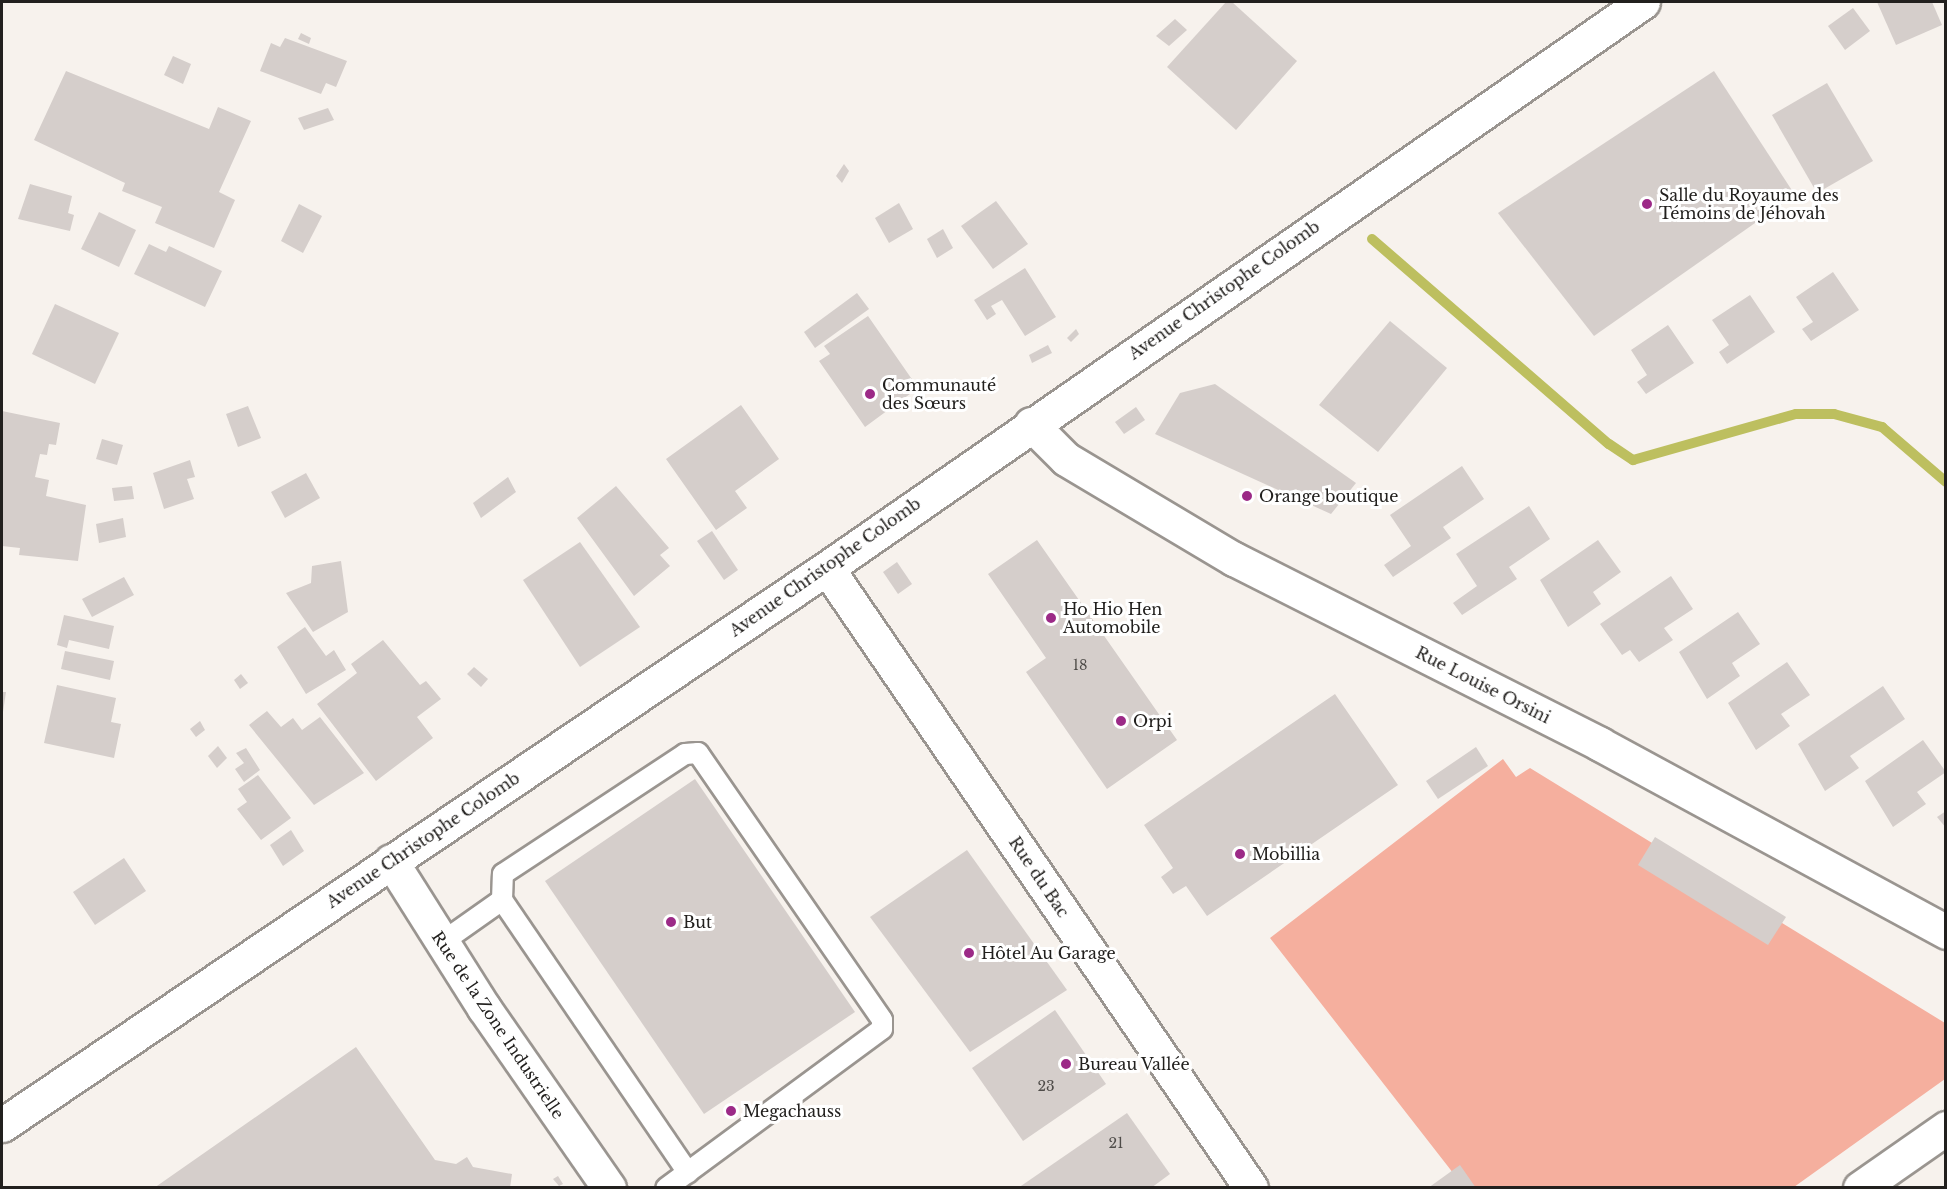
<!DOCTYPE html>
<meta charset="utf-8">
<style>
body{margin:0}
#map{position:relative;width:1947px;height:1189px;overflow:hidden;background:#f7f2ed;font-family:"Libre Baskerville",serif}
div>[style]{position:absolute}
.green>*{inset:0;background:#f5af9e}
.stream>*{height:10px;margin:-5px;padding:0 5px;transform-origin:5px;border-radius:5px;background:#bdbf5f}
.building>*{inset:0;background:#d5cecb}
.roads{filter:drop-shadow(2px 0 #9a9590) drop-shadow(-2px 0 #9a9590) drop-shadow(0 2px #9a9590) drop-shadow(0 -2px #9a9590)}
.service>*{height:20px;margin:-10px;padding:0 10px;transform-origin:10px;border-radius:10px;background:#fff}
.minor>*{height:33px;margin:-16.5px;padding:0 16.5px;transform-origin:16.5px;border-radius:16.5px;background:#fff}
.tertiary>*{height:33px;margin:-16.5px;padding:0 16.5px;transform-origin:16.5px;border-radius:16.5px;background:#fff}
.dots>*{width:16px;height:16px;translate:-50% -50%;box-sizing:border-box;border:3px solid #fff;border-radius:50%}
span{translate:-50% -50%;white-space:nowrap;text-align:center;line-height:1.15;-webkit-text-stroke:6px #fff;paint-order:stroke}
.number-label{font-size:14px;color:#4f4c49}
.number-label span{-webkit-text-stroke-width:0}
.poi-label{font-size:16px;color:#22201e}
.left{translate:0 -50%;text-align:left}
.street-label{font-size:16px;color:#22201e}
.frame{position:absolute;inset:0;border:3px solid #22201e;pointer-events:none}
</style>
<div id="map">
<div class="green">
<i style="clip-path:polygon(1503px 759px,1516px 777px,1530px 768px,1945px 1023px,1945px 1079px,1794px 1187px,1464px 1187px,1270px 938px)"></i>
</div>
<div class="stream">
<i style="left:1372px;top:239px;width:313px;rotate:40.9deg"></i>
<i style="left:1609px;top:444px;width:29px;rotate:34deg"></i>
<i style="left:1633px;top:460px;width:169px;rotate:-15.8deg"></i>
<i style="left:1796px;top:414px;width:38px"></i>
<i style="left:1834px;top:414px;width:50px;rotate:15.2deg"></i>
<i style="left:1882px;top:427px;width:84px;rotate:40.7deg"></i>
</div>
<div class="building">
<i style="clip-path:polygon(1226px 2px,1232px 2px,1297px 61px,1236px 130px,1167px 67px)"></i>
<i style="clip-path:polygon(1877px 2px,1932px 2px,1942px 25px,1896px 45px)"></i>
<i style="clip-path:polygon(1853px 8px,1870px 31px,1845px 50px,1828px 26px)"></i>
<i style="clip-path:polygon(1175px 19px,1187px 30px,1169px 46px,1156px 36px)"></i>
<i style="clip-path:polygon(301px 33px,311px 38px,309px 44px,298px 39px)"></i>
<i style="clip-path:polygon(285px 38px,347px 61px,336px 87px,326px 83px,321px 94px,260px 71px,271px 43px,280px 47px)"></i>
<i style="clip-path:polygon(173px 56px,191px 64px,183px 84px,164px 75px)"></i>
<i style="clip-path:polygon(66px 71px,209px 129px,218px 107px,251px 121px,219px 192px,235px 200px,214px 248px,155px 223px,162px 207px,122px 191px,125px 183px,34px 140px)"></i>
<i style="clip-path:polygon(1714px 71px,1795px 195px,1594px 336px,1498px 213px)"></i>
<i style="clip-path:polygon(1827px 83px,1873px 161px,1817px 193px,1772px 115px)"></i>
<i style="clip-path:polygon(328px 108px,334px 120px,304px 130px,298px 118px)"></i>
<i style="clip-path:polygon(844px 164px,849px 171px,842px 183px,836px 176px)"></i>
<i style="clip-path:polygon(30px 184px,72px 196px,68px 213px,74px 215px,70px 231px,18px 219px)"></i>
<i style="clip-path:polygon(996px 201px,1028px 244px,993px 269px,961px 226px)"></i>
<i style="clip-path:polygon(899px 203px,913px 229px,889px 243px,875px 218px)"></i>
<i style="clip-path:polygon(299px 204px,322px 216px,303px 253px,281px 241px)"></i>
<i style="clip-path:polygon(99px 212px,136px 230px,119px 267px,81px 249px)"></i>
<i style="clip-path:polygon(943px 229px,953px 248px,937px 258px,927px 239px)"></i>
<i style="clip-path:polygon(149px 244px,166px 252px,169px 246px,222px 271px,205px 307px,134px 274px)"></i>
<i style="clip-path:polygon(1025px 268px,1056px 317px,1025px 336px,1002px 300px,991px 306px,996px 314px,987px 320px,974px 300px)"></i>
<i style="clip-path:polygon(1833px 272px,1859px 310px,1811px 341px,1802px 329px,1813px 322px,1796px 297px)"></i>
<i style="clip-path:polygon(857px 293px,869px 309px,815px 348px,804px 332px)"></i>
<i style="clip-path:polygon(1750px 295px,1775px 332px,1727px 364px,1719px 352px,1729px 345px,1712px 320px)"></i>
<i style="clip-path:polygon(55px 304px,119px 333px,95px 384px,32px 354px)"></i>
<i style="clip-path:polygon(868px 316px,918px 388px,865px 427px,819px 361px,830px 354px,824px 346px)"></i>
<i style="clip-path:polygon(1390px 321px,1447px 368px,1378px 452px,1319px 405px)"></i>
<i style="clip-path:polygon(1668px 325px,1694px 363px,1646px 394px,1637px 382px,1647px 375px,1631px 350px)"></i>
<i style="clip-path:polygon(1076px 329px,1079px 334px,1071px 342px,1067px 338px)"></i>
<i style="clip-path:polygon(1048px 345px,1052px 353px,1032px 363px,1029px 355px)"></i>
<i style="clip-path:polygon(1215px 384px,1356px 483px,1331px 514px,1155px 434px,1180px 393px)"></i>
<i style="clip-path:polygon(741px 405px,779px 459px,735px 491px,747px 508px,716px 530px,666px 459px)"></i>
<i style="clip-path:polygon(248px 406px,261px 438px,238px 447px,226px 414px)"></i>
<i style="clip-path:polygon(1136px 407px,1145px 420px,1124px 434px,1115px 422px)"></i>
<i style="clip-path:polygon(2px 411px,60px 423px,56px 445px,49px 444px,47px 455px,40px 454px,35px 477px,49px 480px,46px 496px,86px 505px,78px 561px,19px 555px,20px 548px,2px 546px)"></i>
<i style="clip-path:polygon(102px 439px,123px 445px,117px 465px,96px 459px)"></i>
<i style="clip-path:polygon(190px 460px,195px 477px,187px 479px,194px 499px,164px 509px,153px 473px)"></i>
<i style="clip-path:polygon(1462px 466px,1484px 499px,1443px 527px,1451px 538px,1393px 577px,1384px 565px,1411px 546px,1390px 515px)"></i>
<i style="clip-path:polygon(306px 473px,320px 498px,285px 518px,271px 492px)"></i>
<i style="clip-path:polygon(508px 477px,516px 492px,481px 518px,473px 503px)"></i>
<i style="clip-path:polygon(132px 486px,134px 499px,114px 501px,112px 488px)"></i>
<i style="clip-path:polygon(616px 486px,669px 548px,660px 555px,670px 566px,634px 596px,577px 518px)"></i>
<i style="clip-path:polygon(1529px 506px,1550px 539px,1509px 567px,1517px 579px,1462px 615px,1453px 603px,1477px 586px,1456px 554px)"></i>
<i style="clip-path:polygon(123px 518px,126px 537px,99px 543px,96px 524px)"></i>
<i style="clip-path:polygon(712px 531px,738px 570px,724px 580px,697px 541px)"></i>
<i style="clip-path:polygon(1037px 540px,1177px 740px,1107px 789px,1026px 672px,1046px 658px,988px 574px)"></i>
<i style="clip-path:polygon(1598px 540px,1621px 572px,1593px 592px,1601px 604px,1568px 627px,1540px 580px)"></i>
<i style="clip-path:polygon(580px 542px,640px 627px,580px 667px,523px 580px)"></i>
<i style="clip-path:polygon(341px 561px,348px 612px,313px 632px,286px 593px,311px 583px,312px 566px)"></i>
<i style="clip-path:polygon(897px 562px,912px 584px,898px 594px,883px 572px)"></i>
<i style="clip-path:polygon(1671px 576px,1693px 609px,1664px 628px,1673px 640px,1639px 662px,1630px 650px,1622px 655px,1600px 624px)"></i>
<i style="clip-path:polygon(124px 577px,134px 595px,92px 617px,82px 599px)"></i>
<i style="clip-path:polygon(1738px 612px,1760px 644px,1732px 663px,1740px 676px,1707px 699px,1679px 652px)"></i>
<i style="clip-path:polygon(64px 615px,114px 626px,109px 649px,69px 640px,67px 648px,57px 645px)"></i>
<i style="clip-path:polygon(305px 627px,326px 656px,334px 650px,346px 670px,306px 694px,277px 647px)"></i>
<i style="clip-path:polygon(383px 640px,420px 685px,426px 681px,441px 699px,417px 717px,433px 738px,376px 781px,317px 704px,357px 673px,351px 664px)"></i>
<i style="clip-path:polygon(65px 651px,114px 661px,110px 680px,61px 669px)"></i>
<i style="clip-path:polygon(1787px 662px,1810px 695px,1781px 714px,1790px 726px,1756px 750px,1728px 703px)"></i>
<i style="clip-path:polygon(474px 667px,488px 679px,481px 687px,467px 674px)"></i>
<i style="clip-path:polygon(241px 674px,248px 683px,240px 689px,234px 680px)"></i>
<i style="clip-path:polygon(57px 685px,116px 698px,111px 722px,121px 724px,114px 758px,44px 743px)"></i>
<i style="clip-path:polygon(1883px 686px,1905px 719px,1850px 756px,1859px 768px,1825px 791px,1798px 744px)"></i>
<i style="clip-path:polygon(2px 692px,6px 692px,3px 712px,2px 712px)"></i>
<i style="clip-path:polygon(1335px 694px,1398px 785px,1207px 916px,1186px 886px,1173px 894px,1161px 877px,1173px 868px,1144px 825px)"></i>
<i style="clip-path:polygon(267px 711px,281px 727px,293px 718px,302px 730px,320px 717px,364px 773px,314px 805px,249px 725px)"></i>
<i style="clip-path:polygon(200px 721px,205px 730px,196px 737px,190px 729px)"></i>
<i style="clip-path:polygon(1923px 740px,1946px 772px,1917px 792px,1926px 804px,1893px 827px,1865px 781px)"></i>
<i style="clip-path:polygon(218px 746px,227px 758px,217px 768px,208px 756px)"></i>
<i style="clip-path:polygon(1476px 747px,1488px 766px,1438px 799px,1426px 781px)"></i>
<i style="clip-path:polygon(246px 748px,260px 770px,244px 782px,235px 769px,244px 763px,236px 753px)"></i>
<i style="clip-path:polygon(258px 775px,291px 818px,261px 840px,237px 809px,247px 802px,238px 789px)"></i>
<i style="clip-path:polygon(695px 779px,855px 1012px,704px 1114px,545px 881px)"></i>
<i style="clip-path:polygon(1946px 811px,1946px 828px,1937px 817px)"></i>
<i style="clip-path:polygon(291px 830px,304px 851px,283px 866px,270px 845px)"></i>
<i style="clip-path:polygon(1655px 837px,1786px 917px,1768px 945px,1638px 865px)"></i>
<i style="clip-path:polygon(967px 850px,1067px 990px,970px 1052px,870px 917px)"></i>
<i style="clip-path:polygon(124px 858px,146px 891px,95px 925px,73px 892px)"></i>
<i style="clip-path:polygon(1055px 1010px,1106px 1084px,1023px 1141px,972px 1068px)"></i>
<i style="clip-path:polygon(356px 1047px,435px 1160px,456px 1164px,467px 1157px,473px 1167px,512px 1174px,510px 1188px,154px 1188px)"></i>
<i style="clip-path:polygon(1127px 1113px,1170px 1174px,1151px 1188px,1018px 1188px)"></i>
<i style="clip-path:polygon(1460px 1165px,1476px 1188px,1428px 1188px)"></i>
<i style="clip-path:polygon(558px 1176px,563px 1184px,559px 1186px,553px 1179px)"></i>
</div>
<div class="roads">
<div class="service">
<i style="left:502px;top:900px;width:330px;rotate:55.7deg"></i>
<i style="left:441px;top:943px;width:75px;rotate:-35.2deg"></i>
<i style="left:502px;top:900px;width:26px;rotate:-88deg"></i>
<i style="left:503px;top:874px;width:218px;rotate:-33.4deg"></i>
<i style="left:685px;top:754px;width:13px;rotate:-4deg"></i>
<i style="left:698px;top:753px;width:324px;rotate:55.4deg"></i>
<i style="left:882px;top:1020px;width:9px;rotate:90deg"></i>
<i style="left:882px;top:1029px;width:268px;rotate:143.6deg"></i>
</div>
<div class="minor">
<i style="left:1031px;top:424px;width:49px;rotate:45deg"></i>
<i style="left:1066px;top:459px;width:196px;rotate:30.8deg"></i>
<i style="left:1234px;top:559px;width:410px;rotate:26.8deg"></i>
<i style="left:1600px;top:744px;width:394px;rotate:28.5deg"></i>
<i style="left:391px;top:861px;width:174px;rotate:57.7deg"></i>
<i style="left:484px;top:1008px;width:219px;rotate:55.2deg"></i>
<i style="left:1860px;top:1188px;width:105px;rotate:-34.9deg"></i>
</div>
<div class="tertiary">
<i style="left:827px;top:568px;width:751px;rotate:55.63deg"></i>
<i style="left:2px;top:1125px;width:995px;rotate:-34.03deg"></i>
<i style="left:827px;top:568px;width:993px;rotate:-34.75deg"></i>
</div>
</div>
<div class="dots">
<i style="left:1647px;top:204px;background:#9c2a87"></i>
<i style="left:870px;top:394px;background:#9c2a87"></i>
<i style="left:1247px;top:496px;background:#9c2a87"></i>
<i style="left:1051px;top:618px;background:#9c2a87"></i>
<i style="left:1121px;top:721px;background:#9c2a87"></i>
<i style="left:1240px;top:854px;background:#9c2a87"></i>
<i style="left:671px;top:922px;background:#9c2a87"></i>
<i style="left:969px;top:953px;background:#9c2a87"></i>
<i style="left:1066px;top:1064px;background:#9c2a87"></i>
<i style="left:731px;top:1111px;background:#9c2a87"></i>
</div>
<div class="number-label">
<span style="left:1080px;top:665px">18</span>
<span style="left:1046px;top:1086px">23</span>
<span style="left:1116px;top:1143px">21</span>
</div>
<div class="poi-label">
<span class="left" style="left:1659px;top:204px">Salle du Royaume des<br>Témoins de Jéhovah</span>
<span class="left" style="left:882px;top:394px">Communauté<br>des Sœurs</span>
<span class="left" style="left:1259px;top:496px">Orange boutique</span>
<span class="left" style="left:1063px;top:618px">Ho Hio Hen<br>Automobile</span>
<span class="left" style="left:1133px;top:721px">Orpi</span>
<span class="left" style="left:1252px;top:854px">Mobillia</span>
<span class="left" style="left:683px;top:922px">But</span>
<span class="left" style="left:981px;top:953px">Hôtel Au Garage</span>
<span class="left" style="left:1078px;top:1064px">Bureau Vallée</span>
<span class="left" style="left:743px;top:1111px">Megachauss</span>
</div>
<div class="street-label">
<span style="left:1224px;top:290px;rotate:-35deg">Avenue Christophe Colomb</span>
<span style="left:825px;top:567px;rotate:-35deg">Avenue Christophe Colomb</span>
<span style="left:1483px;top:685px;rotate:27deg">Rue Louise Orsini</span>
<span style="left:423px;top:840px;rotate:-34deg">Avenue Christophe Colomb</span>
<span style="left:1039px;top:877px;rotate:56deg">Rue du Bac</span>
<span style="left:498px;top:1025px;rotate:56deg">Rue de la Zone Industrielle</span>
</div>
<div class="frame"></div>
</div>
